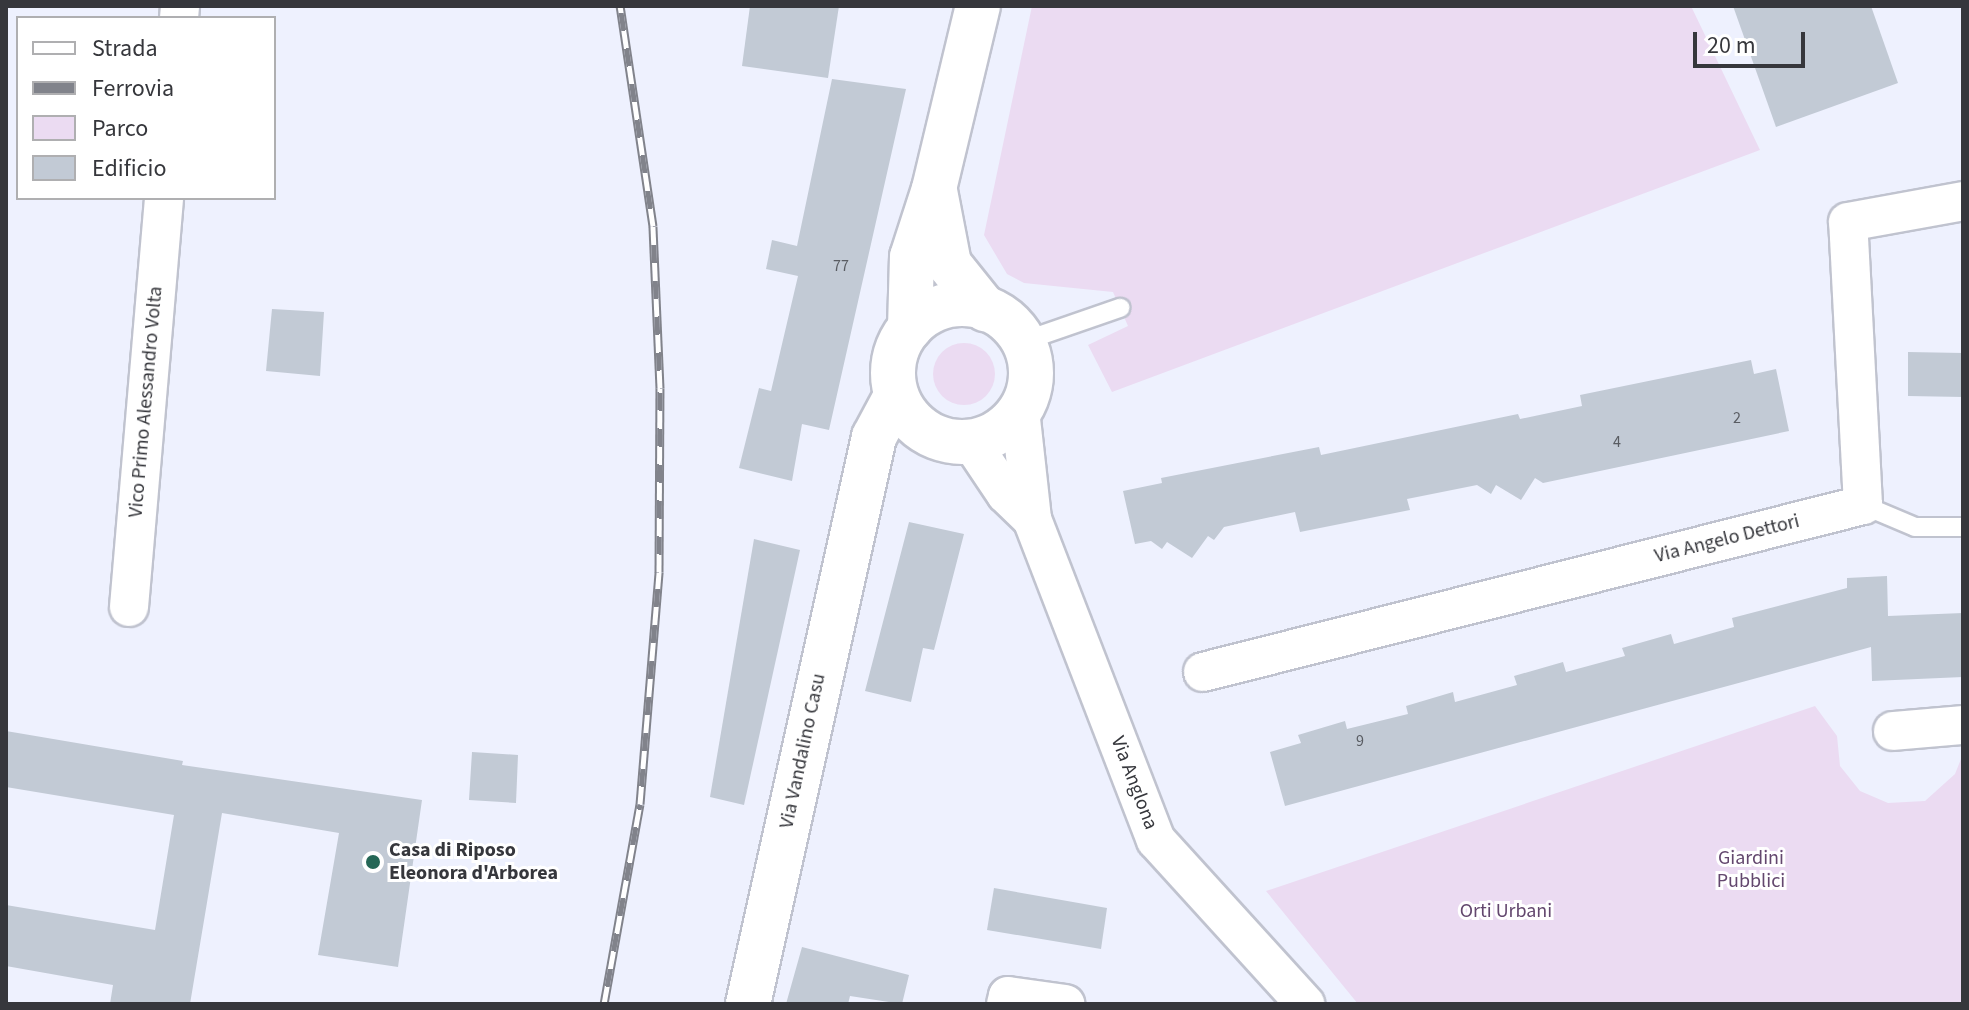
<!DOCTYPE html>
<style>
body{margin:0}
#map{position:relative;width:1969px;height:1010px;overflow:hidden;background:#eef1fe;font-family:"Source Sans 3",sans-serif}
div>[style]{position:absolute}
.green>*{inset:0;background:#ebdbf2}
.round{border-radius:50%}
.building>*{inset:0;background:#c2cad5}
.roads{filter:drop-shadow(2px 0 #c0c3cf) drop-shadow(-2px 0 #c0c3cf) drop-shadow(0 2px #c0c3cf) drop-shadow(0 -2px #c0c3cf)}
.lane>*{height:18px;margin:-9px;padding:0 9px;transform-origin:9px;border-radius:9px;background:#fff}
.street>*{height:38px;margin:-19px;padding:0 19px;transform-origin:19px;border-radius:19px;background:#fff}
.secondary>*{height:44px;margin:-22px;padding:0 22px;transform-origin:22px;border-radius:22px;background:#fff}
.secondary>.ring{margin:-22px;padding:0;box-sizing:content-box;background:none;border:44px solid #fff;border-radius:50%}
.rail>*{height:9px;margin-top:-4.5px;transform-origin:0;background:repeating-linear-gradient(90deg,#fff 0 18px,#81838b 0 36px);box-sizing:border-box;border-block:2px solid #81838b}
.dots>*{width:22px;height:22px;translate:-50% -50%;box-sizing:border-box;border:4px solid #fff;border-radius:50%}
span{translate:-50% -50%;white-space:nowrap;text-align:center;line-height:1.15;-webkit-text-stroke:6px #fff;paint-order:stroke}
.number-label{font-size:16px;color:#595c62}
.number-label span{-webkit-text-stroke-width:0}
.street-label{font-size:20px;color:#36373c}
.poi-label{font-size:20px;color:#36373c;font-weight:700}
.left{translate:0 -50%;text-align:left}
.park-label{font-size:20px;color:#63476e}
.frame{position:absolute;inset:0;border:8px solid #36373c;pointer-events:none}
.legend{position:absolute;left:16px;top:16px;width:260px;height:184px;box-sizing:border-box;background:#fff;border:2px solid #afafb1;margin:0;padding:10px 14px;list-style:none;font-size:24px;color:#36373c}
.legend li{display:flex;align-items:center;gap:16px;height:40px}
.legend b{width:40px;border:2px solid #afafb1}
.scale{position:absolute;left:1693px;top:32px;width:112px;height:36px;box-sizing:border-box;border:4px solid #36373c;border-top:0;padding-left:10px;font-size:24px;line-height:28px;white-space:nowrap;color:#36373c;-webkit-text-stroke:6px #fff;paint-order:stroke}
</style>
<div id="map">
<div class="green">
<i style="clip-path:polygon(1032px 6px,1691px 6px,1760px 150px,1112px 392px,1088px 345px,1128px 326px,1113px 292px,1024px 283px,1007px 274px,984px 235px)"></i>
<i class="round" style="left:933px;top:343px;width:62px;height:62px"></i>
<i style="clip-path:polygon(1815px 706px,1837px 736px,1840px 766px,1860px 791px,1888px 803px,1925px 801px,1955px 774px,1963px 754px,1963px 1004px,1358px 1004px,1266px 891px)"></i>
</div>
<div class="building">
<i style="clip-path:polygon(750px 6px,839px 6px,828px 78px,742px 66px)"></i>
<i style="clip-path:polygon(1733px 6px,1871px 6px,1898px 83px,1776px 127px)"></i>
<i style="clip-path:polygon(832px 79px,906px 89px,829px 430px,802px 424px,792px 481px,739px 468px,759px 388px,771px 391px,798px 276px,766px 269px,772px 240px,797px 246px)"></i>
<i style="clip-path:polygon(272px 309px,324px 312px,320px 376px,266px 371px)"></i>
<i style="clip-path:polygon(1908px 352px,1963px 353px,1963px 397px,1908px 396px)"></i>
<i style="clip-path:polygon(1751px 360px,1754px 374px,1776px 369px,1789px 431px,1543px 483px,1535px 478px,1521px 500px,1496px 485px,1491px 494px,1477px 485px,1407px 499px,1410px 510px,1300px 532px,1295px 512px,1224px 527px,1214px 540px,1208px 536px,1192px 558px,1167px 542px,1162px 549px,1151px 541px,1135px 544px,1123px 491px,1162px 483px,1161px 478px,1319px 447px,1321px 455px,1518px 414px,1520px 419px,1582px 406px,1580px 395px)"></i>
<i style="clip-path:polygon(909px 522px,964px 534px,934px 650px,923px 648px,911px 702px,865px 691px)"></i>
<i style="clip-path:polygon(754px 539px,800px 550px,744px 805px,710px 797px)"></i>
<i style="clip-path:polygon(1887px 576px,1888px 616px,1963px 613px,1963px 677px,1872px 681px,1871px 647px,1285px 806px,1270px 752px,1301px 743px,1298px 735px,1345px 721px,1347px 729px,1408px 714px,1406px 706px,1453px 692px,1455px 702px,1517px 685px,1514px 676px,1563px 662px,1566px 672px,1625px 656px,1622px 648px,1671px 634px,1674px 644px,1734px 627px,1732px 618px,1847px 588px,1847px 578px)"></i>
<i style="clip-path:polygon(6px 731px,183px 761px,182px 765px,422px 800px,398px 967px,318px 955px,339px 833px,222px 813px,190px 1004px,110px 1004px,113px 985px,6px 966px,6px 905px,155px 930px,174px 815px,6px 787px)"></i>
<i style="clip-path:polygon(472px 752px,518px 755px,516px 803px,469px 800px)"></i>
<i style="clip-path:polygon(994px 888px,1107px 908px,1101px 949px,987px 930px)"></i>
<i style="clip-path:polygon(802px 947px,909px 975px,902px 1004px,850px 996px,848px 1004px,786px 1004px)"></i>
</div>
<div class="roads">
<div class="lane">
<i style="left:1024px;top:341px;width:102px;rotate:-19deg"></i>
<i style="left:1863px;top:505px;width:56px;rotate:22.9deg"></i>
<i style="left:1915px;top:527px;width:48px"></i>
</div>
<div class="street">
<i style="left:179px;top:18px;width:12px;rotate:-85deg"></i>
<i style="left:1020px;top:410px;width:110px;rotate:83.7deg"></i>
<i style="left:1032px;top:519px;width:344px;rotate:68.9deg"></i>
<i style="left:1156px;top:840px;width:222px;rotate:47.7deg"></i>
<i style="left:971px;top:442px;width:63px;rotate:56.1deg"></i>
<i style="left:1006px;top:494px;width:36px;rotate:44deg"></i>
<i style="left:129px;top:607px;width:410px;rotate:-85.1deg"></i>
<i style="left:1203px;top:672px;width:681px;rotate:-14.2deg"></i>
<i style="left:1863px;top:505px;width:283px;rotate:-93deg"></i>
<i style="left:1848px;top:222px;width:117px;rotate:-10.3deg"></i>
<i style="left:1893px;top:731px;width:70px;rotate:-4.9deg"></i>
<i style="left:1006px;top:1004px;width:8px;rotate:-76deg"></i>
<i style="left:1008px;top:996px;width:58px;rotate:8deg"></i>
</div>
<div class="secondary">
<i style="left:935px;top:191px;width:74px;rotate:79.1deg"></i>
<i style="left:949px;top:264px;width:58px;rotate:51.3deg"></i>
<i class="ring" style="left:893px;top:304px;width:94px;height:94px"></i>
<i style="left:910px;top:328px;width:71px;rotate:-88.4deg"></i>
<i style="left:912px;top:257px;width:71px;rotate:-72.1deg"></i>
<i style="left:934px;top:189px;width:188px;rotate:-76.5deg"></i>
<i style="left:748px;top:1004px;width:581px;rotate:-77.47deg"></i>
<i style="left:874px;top:437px;width:47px;rotate:-61.8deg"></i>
</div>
</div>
<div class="rail">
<i style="left:604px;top:1004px;width:203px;rotate:-79.8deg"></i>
<i style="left:640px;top:804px;width:233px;rotate:-85.3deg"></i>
<i style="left:659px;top:572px;width:184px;rotate:-89.7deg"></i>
<i style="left:660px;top:388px;width:162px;rotate:-92.5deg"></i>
<i style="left:653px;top:226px;width:222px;rotate:-98.5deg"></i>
</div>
<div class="dots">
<i style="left:373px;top:862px;background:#256756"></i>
</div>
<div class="number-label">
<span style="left:841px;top:266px">77</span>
<span style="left:1737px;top:418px">2</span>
<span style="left:1617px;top:442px">4</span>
<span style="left:1360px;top:741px">9</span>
</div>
<div class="street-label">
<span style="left:146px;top:402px;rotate:-85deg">Vico Primo Alessandro Volta</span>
<span style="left:1727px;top:539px;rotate:-14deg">Via Angelo Dettori</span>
<span style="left:803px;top:751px;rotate:-78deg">Via Vandalino Casu</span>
<span style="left:1134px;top:783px;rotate:69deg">Via Anglona</span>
</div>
<div class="poi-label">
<span class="left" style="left:389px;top:862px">Casa di Riposo<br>Eleonora d'Arborea</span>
</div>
<div class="park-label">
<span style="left:1751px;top:870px">Giardini<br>Pubblici</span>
<span style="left:1506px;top:911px">Orti Urbani</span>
</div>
<div class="frame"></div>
<ul class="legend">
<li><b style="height:10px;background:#fff"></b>Strada</li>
<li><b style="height:10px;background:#81838b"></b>Ferrovia</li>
<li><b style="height:22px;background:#ebdbf2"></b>Parco</li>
<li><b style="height:22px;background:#c2cad5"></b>Edificio</li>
</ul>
<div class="scale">20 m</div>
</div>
